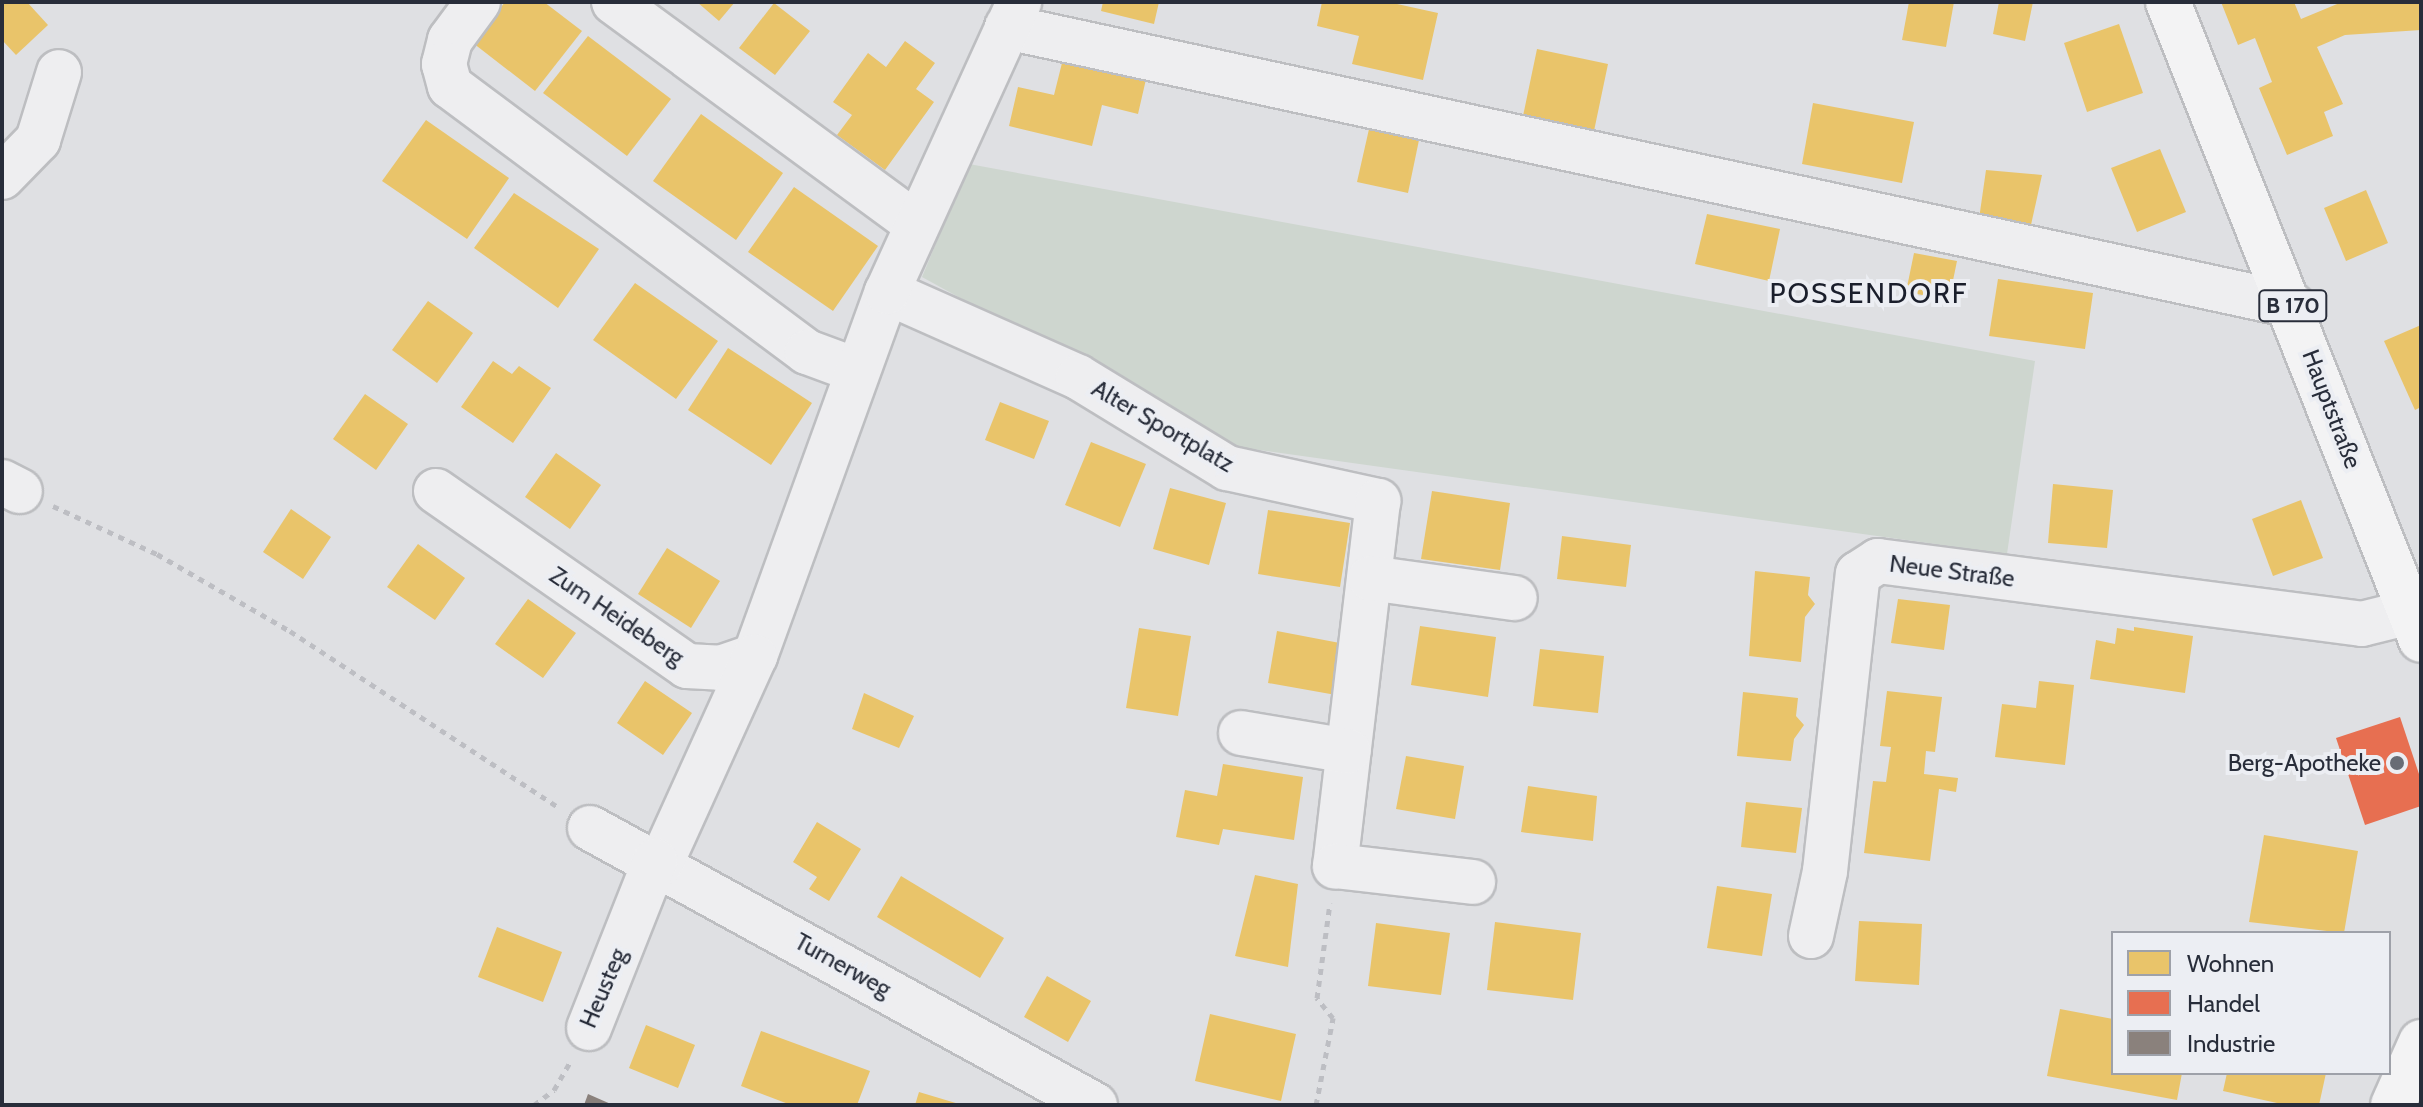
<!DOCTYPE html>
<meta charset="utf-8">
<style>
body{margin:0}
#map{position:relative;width:2423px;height:1107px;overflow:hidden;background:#dfe0e3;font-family:Cabin,sans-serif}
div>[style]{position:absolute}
.green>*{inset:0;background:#ced6cf}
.homes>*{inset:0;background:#e9c46a}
.shops>*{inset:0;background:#e76f51}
.industry>*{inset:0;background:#8a817c}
.path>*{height:5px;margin-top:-2.5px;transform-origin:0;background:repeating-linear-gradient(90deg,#bdbec3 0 6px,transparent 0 12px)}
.roads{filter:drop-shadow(2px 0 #bdbec1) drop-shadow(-2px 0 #bdbec1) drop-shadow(0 2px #bdbec1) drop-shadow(0 -2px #bdbec1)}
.minor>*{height:44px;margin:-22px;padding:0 22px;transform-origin:22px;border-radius:22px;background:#eeeef0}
.major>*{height:44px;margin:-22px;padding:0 22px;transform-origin:22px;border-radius:22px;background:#f3f3f4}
.dots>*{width:22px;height:22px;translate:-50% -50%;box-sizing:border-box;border:4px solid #eceef3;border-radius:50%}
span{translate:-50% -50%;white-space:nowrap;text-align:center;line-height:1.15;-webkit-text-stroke:8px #eceef3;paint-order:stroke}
.shield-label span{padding:2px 6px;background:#eceef3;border:2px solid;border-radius:6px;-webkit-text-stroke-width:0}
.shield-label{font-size:22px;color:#282d3a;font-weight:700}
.street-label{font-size:24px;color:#282d3a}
.poi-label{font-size:24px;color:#282d3a}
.right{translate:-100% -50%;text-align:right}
.quarter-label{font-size:28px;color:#1a1e2b;letter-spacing:2px}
.frame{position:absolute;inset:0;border:4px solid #282d3a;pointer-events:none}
.legend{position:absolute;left:2111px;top:931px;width:280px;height:144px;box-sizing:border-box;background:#eceef3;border:2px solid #9ea1a9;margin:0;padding:10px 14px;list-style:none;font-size:24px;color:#282d3a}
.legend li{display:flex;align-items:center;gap:16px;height:40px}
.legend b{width:40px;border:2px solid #9ea1a9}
</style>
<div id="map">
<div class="green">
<i style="clip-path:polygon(969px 164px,2035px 361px,2007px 554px,1230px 446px,922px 277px)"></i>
</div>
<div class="homes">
<i style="clip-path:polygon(2px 2px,27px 2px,48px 25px,16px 55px,2px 40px)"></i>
<i style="clip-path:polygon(505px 2px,544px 2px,582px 31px,535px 91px,473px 43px)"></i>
<i style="clip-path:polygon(697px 2px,735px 2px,719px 21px)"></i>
<i style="clip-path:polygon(1103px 2px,1159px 2px,1154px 24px,1101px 11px)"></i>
<i style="clip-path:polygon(1322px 2px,1388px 2px,1438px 13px,1423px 80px,1352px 64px,1359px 36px,1317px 26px)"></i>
<i style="clip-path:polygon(1909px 2px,1954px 2px,1946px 47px,1902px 40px)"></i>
<i style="clip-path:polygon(1999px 2px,2033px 2px,2025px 41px,1993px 34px)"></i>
<i style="clip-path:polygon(2221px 2px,2294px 2px,2301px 19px,2342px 2px,2421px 2px,2421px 30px,2345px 35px,2317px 47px,2343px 104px,2324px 112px,2333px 136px,2287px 155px,2259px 88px,2272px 82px,2255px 38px,2238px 45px)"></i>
<i style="clip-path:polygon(774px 3px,810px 31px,775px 75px,739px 48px)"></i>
<i style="clip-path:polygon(2119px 24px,2143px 93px,2087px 112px,2064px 43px)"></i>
<i style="clip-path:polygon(588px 36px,671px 99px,627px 156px,543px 93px)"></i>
<i style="clip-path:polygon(905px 41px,935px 63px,916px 89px,934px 102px,885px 170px,837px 135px,852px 115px,833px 102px,868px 53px,886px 67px)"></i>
<i style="clip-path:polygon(1537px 49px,1608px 64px,1594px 131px,1523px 116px)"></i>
<i style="clip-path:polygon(1064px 55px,1147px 75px,1138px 114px,1102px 105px,1092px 146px,1009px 126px,1018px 87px,1054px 95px)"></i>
<i style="clip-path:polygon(1813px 103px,1914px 122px,1902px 183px,1802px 164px)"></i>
<i style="clip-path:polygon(701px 114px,783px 173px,736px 240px,653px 181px)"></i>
<i style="clip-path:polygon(426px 120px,509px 178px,467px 239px,382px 181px)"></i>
<i style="clip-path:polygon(1369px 129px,1419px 140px,1408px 193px,1357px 182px)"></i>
<i style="clip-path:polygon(2160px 149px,2186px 212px,2137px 232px,2111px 168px)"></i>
<i style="clip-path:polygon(1986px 170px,2042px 175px,2031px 225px,1979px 219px)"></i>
<i style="clip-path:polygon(794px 187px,878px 246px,833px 311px,748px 252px)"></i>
<i style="clip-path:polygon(2366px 190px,2388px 243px,2346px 261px,2324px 208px)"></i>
<i style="clip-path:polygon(514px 193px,599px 249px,558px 308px,474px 248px)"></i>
<i style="clip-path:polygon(1707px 214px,1780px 229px,1769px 281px,1695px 264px)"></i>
<i style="clip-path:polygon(1914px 253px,1957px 261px,1949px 300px,1906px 292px)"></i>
<i style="clip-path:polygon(1998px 279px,2093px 293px,2085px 349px,1989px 336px)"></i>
<i style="clip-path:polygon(635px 283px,718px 341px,676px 399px,593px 340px)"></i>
<i style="clip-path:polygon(428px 301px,473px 333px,437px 383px,392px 350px)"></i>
<i style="clip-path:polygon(2421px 325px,2421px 407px,2415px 410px,2384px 341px)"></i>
<i style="clip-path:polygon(728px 348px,812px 403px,771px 465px,688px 410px)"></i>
<i style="clip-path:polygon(493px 361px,512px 374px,519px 366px,551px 388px,513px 443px,461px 407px)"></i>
<i style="clip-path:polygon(365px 394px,408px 424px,376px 470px,333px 439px)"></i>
<i style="clip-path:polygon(1000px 402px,1049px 421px,1034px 459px,985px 440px)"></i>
<i style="clip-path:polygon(1091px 442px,1146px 464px,1120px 527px,1065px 505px)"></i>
<i style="clip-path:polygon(556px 453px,601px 485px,570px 529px,525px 497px)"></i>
<i style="clip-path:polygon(2053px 484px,2113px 490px,2107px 548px,2048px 543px)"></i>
<i style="clip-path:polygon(1170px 488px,1226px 503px,1209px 565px,1153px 549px)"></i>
<i style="clip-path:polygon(1432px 491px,1510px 503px,1500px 570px,1421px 559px)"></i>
<i style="clip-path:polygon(2301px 500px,2323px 558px,2273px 576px,2252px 519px)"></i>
<i style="clip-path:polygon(291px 509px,331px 537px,303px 579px,263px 552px)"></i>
<i style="clip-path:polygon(1268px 510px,1350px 523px,1340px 587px,1258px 574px)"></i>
<i style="clip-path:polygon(1562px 536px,1631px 545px,1626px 587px,1557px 579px)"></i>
<i style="clip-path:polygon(418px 544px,465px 578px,435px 620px,387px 587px)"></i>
<i style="clip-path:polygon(667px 548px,720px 581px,691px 628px,638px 594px)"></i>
<i style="clip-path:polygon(1755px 571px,1810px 577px,1808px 595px,1815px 604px,1805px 617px,1801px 662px,1749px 656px)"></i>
<i style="clip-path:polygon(528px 599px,576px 633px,543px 678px,495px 644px)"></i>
<i style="clip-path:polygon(1898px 599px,1950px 605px,1944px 650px,1891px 643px)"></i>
<i style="clip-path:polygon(1420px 626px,1496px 637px,1488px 697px,1411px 685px)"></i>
<i style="clip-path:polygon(2134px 627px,2193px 636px,2185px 693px,2090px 679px,2096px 640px,2115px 644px,2117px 628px,2134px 631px)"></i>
<i style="clip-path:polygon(1139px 628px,1191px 636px,1178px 716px,1126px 708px)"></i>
<i style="clip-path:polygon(1277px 631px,1345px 644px,1336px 695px,1268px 683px)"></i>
<i style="clip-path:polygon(1540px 649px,1604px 656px,1598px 713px,1533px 706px)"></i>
<i style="clip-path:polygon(645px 681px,692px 713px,663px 755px,617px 723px)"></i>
<i style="clip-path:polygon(2039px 681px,2074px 685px,2065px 765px,1995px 757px,2002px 704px,2036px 708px)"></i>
<i style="clip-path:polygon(1887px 691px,1942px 697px,1935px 752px,1926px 751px,1924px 774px,1958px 778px,1956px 792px,1939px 789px,1930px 861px,1864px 853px,1873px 781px,1886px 782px,1891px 747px,1880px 746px)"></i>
<i style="clip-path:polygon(1743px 692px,1798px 698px,1796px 716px,1804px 725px,1794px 739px,1791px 761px,1737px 756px)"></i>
<i style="clip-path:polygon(864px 693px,914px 716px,899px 748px,852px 729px)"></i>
<i style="clip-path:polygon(1406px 756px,1464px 766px,1455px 819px,1396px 809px)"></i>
<i style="clip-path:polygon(1223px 764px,1303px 777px,1294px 840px,1223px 829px,1219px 845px,1176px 837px,1185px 790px,1217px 796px)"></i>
<i style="clip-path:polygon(1528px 786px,1597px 796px,1593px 841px,1521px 832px)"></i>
<i style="clip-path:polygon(1746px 802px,1802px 808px,1796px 853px,1741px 847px)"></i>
<i style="clip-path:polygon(817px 822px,861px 849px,829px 901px,809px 889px,817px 877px,793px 862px)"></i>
<i style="clip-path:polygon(2264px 835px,2358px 851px,2344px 933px,2249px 922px)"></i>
<i style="clip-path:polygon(1255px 875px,1298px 884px,1288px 967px,1235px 956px)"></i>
<i style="clip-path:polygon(901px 876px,1004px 938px,980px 978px,877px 917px)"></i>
<i style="clip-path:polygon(1717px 886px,1772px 894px,1762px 956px,1707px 948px)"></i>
<i style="clip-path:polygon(1859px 921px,1922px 924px,1919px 985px,1855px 981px)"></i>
<i style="clip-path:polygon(1495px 922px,1581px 933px,1573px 1000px,1487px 990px)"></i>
<i style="clip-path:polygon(1376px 923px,1450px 933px,1441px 995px,1368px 986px)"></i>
<i style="clip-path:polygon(497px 927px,562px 952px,543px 1002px,478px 977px)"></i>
<i style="clip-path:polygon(1047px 976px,1091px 1001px,1068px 1042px,1024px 1017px)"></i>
<i style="clip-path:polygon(2060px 1009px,2113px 1019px,2113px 1073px,2182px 1073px,2177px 1100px,2047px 1076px)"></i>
<i style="clip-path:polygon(1210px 1014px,1296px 1034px,1281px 1101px,1195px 1081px)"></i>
<i style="clip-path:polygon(646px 1025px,695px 1045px,678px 1088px,629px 1068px)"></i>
<i style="clip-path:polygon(761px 1031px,870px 1071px,857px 1105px,791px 1105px,741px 1086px)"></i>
<i style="clip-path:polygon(2227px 1073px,2326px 1073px,2319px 1105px,2286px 1105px,2223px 1091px)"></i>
<i style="clip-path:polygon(919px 1092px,959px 1104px,959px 1105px,915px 1105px)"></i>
</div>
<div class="shops">
<i style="clip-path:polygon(2400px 717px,2421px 780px,2421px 806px,2365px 825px,2336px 738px)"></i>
</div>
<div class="industry">
<i style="clip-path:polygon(588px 1094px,613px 1105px,584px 1105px)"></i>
</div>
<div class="path">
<i style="left:53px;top:506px;width:115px;rotate:24.8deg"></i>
<i style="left:157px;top:554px;width:154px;rotate:30.1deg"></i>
<i style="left:290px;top:631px;width:322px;rotate:33.3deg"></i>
<i style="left:534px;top:1105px;width:25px;rotate:-37deg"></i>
<i style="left:554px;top:1090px;width:34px;rotate:-60deg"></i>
<i style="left:1316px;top:1105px;width:89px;rotate:-78.9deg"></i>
<i style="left:1333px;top:1018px;width:26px;rotate:-129deg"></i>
<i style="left:1317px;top:998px;width:96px;rotate:-82.2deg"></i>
</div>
<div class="roads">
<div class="minor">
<i style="left:478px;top:2px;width:47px;rotate:126.4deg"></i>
<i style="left:450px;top:40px;width:25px;rotate:104deg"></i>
<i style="left:444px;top:64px;width:23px;rotate:75deg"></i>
<i style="left:450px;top:86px;width:445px;rotate:36.7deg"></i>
<i style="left:807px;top:352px;width:52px;rotate:20.2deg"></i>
<i style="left:614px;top:2px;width:375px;rotate:36.3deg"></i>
<i style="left:1007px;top:27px;width:1315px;rotate:12.21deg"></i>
<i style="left:2px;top:177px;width:52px;rotate:-45.8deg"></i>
<i style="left:38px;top:140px;width:71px;rotate:-72.8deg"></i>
<i style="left:887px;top:292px;width:209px;rotate:24deg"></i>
<i style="left:1078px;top:377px;width:175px;rotate:31.4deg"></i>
<i style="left:1227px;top:468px;width:155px;rotate:12.3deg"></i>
<i style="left:1378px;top:501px;width:368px;rotate:96.7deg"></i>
<i style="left:1335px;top:866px;width:139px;rotate:6.6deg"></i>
<i style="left:2px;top:482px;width:20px;rotate:27deg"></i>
<i style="left:436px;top:491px;width:306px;rotate:34.9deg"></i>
<i style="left:687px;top:666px;width:33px;rotate:3deg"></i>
<i style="left:720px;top:668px;width:37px;rotate:-19deg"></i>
<i style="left:755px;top:656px;width:387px;rotate:-70.1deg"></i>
<i style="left:887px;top:292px;width:319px;rotate:-65.5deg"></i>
<i style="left:1370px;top:578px;width:146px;rotate:7.9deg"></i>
<i style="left:1241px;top:733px;width:109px;rotate:9.5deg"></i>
<i style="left:590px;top:828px;width:576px;rotate:28.75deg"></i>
<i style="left:661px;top:863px;width:227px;rotate:-65.6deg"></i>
<i style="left:1811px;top:936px;width:66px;rotate:-77.8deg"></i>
<i style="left:1825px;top:871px;width:299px;rotate:-83.7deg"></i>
<i style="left:1858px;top:574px;width:24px;rotate:-33deg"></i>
<i style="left:1878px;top:561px;width:488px;rotate:7.4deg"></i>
<i style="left:2362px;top:624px;width:49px;rotate:-14deg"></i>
<i style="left:589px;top:1028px;width:180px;rotate:-68.4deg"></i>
</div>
<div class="major">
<i style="left:2168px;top:2px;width:686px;rotate:68.37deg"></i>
<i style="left:2393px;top:1105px;width:69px;rotate:-66deg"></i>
</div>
</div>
<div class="dots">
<i style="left:2397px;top:763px;background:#686c75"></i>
</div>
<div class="shield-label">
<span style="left:2293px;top:306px">B 170</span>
</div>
<div class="street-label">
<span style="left:2332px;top:409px;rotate:69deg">Hauptstraße</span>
<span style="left:1163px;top:426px;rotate:30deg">Alter Sportplatz</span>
<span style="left:1952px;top:571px;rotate:7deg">Neue Straße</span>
<span style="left:617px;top:616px;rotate:34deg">Zum Heideberg</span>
<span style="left:843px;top:965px;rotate:29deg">Turnerweg</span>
<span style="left:603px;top:988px;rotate:-67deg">Heusteg</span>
</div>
<div class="poi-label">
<span class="right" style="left:2381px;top:763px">Berg-Apotheke</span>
</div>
<div class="quarter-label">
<span style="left:1869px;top:293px">POSSENDORF</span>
</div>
<div class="frame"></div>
<ul class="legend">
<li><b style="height:22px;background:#e9c46a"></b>Wohnen</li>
<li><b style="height:22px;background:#e76f51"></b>Handel</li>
<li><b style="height:22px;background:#8a817c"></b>Industrie</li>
</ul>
</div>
